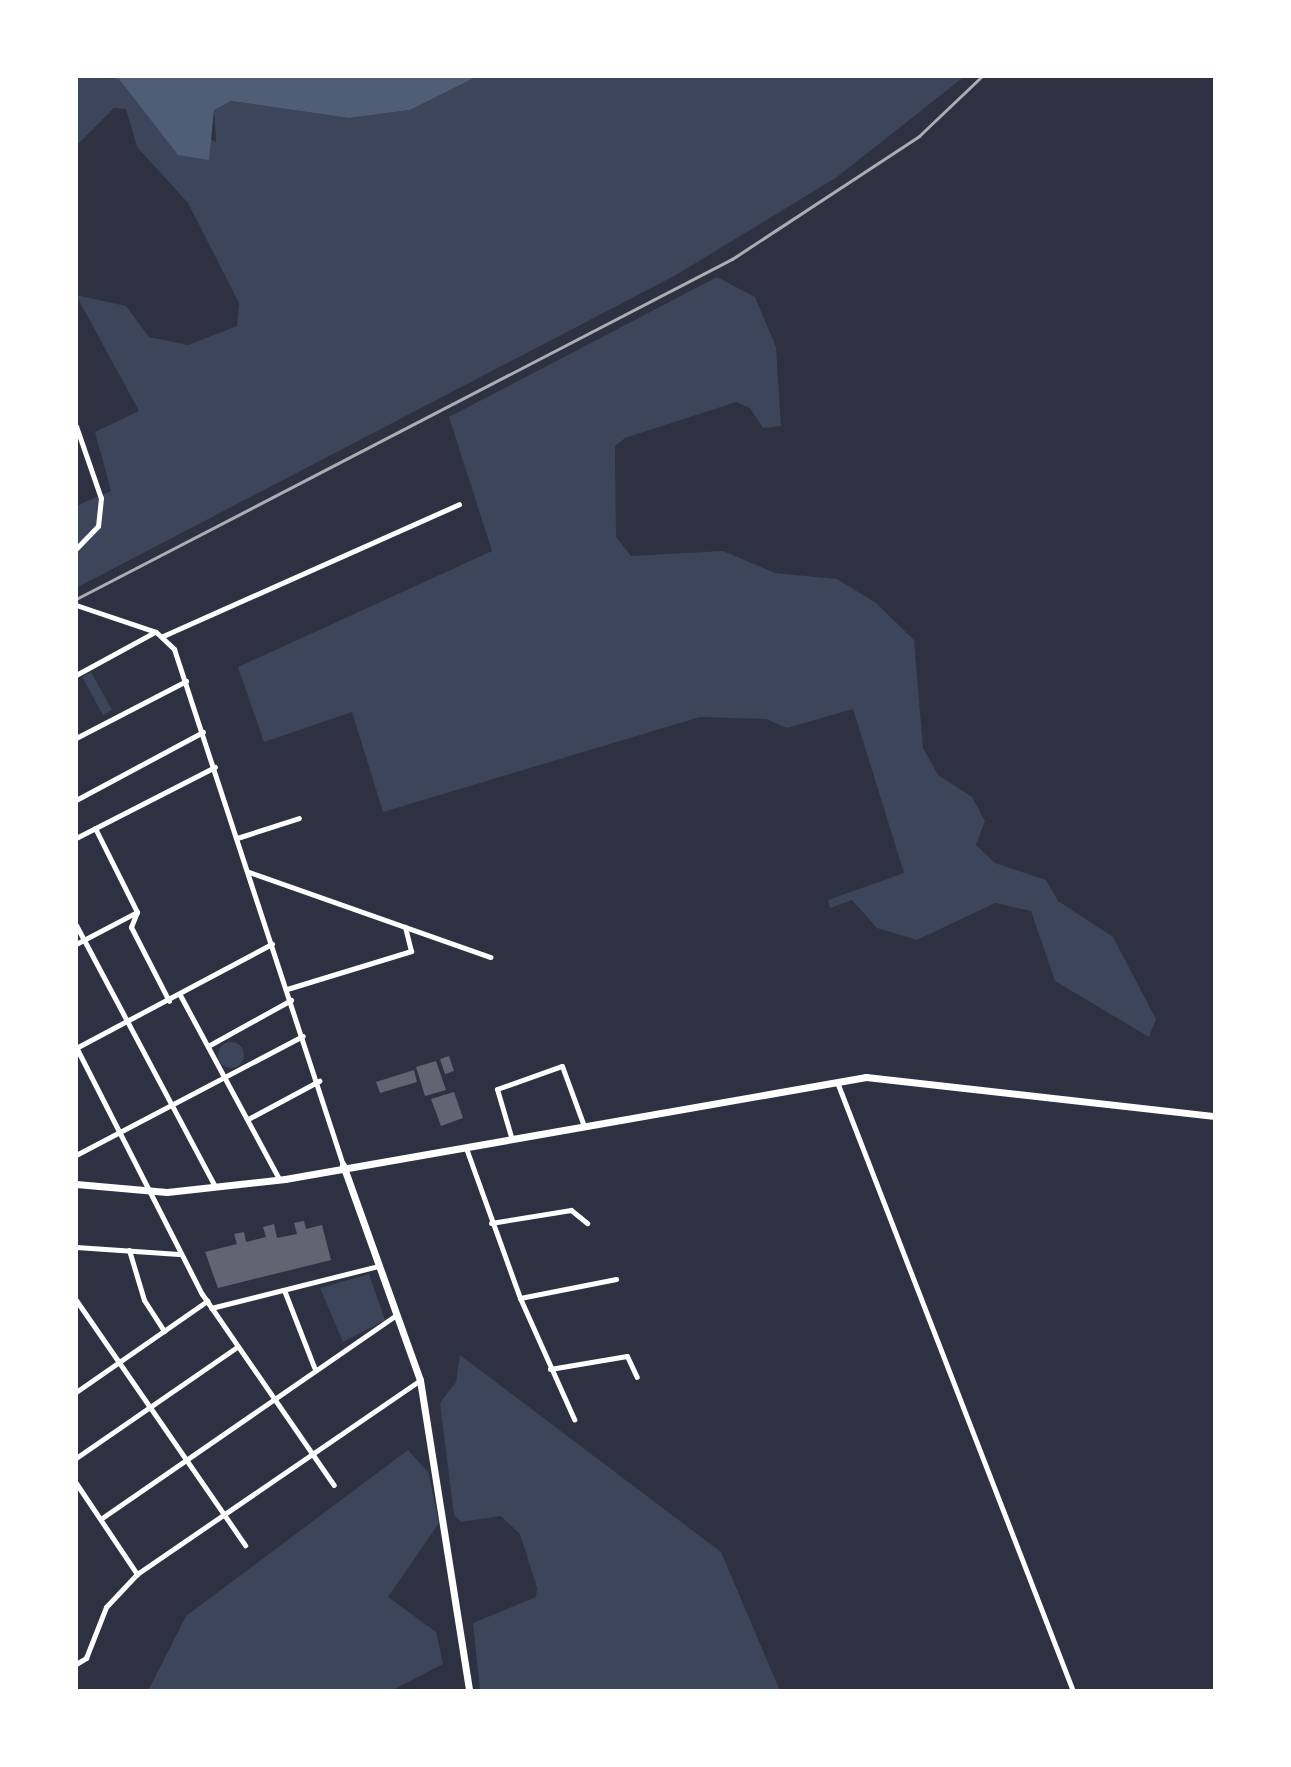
<!DOCTYPE html>
<style>
body{margin:0}
#map{position:relative;width:1291px;height:1767px;overflow:hidden;background:#2d3142;font-family:"Zilla Slab",serif}
div>[style]{position:absolute}
.green>*{inset:0;background:#3c4559}
.round{border-radius:50%}
.water>*{inset:0;background:#4f5d75}
.building>*{inset:0;background:#626471}
.minor>*{height:5px;margin:-2.5px;padding:0 2.5px;transform-origin:2.5px;border-radius:2.5px;background:#fff}
.tertiary>*{height:7px;margin:-3.5px;padding:0 3.5px;transform-origin:3.5px;border-radius:3.5px;background:#fff}
.secondary>*{height:7px;margin:-3.5px;padding:0 3.5px;transform-origin:3.5px;border-radius:3.5px;background:#fff}
.rail>*{height:3px;margin:-1.5px;padding:0 1.5px;transform-origin:1.5px;border-radius:1.5px;background:#abadb3}
span{translate:-50% -50%;white-space:nowrap;text-align:center;line-height:1.15;-webkit-text-stroke:6px #fff;paint-order:stroke}
.frame{position:absolute;inset:0;border:78px solid #fff;pointer-events:none}
</style>
<div id="map">
<div class="green">
<i style="clip-path:polygon(76px 76px,119px 79px,139px 101px,216px 142px,214px 110px,231px 101px,349px 118px,410px 110px,478px 76px,965px 76px,837px 177px,676px 275px,76px 588px,76px 506px,111px 491px,95px 432px,139px 411px,76px 295px,126px 306px,149px 337px,188px 345px,237px 326px,239px 303px,188px 203px,137px 147px,126px 109px,114px 108px,76px 146px)"></i>
<i style="clip-path:polygon(717px 277px,755px 297px,776px 347px,781px 426px,763px 428px,750px 408px,736px 402px,625px 438px,615px 446px,616px 537px,631px 556px,723px 551px,775px 573px,837px 579px,876px 603px,914px 640px,923px 748px,938px 775px,972px 797px,985px 821px,976px 845px,995px 863px,1046px 880px,1058px 901px,1113px 937px,1156px 1019px,1149px 1037px,1055px 981px,1031px 911px,995px 903px,917px 940px,877px 928px,852px 900px,830px 908px,828px 900px,904px 873px,853px 709px,787px 728px,766px 719px,700px 717px,383px 812px,352px 712px,264px 742px,238px 667px,492px 551px,449px 417px)"></i>
<i style="clip-path:polygon(91px 672px,112px 710px,103px 715px,82px 677px)"></i>
<i class="round" style="left:218px;top:1042px;width:26px;height:26px"></i>
<i style="clip-path:polygon(369px 1274px,385px 1320px,343px 1342px,320px 1288px)"></i>
<i style="clip-path:polygon(460px 1355px,721px 1552px,780px 1691px,480px 1691px,473px 1623px,536px 1597px,537px 1588px,520px 1534px,501px 1516px,461px 1522px,454px 1515px,440px 1403px,456px 1382px)"></i>
<i style="clip-path:polygon(408px 1450px,428px 1472px,439px 1523px,388px 1597px,436px 1632px,443px 1664px,391px 1691px,148px 1691px,186px 1616px)"></i>
</div>
<div class="water">
<i style="clip-path:polygon(94px 76px,478px 76px,410px 110px,349px 118px,231px 101px,214px 110px,209px 160px,178px 155px,119px 79px)"></i>
</div>
<div class="building">
<i style="clip-path:polygon(449px 1056px,454px 1071px,445px 1074px,440px 1059px)"></i>
<i style="clip-path:polygon(436px 1061px,446px 1090px,425px 1096px,416px 1067px)"></i>
<i style="clip-path:polygon(414px 1070px,417px 1082px,380px 1093px,376px 1082px)"></i>
<i style="clip-path:polygon(454px 1092px,463px 1118px,441px 1126px,431px 1099px)"></i>
<i style="clip-path:polygon(304px 1221px,306px 1229px,322px 1225px,331px 1260px,218px 1288px,205px 1252px,237px 1244px,234px 1234px,244px 1232px,246px 1242px,266px 1237px,263px 1227px,274px 1224px,277px 1238px,297px 1234px,294px 1223px)"></i>
</div>
<div class="minor">
<i style="left:76px;top:426px;width:76px;rotate:70.9deg"></i>
<i style="left:101px;top:498px;width:28px;rotate:96deg"></i>
<i style="left:98px;top:526px;width:32px;rotate:134deg"></i>
<i style="left:76px;top:605px;width:84px;rotate:18.6deg"></i>
<i style="left:156px;top:632px;width:25px;rotate:43deg"></i>
<i style="left:174px;top:649px;width:543px;rotate:71.87deg"></i>
<i style="left:163px;top:636px;width:324px;rotate:-24deg"></i>
<i style="left:76px;top:675px;width:90px;rotate:-28.6deg"></i>
<i style="left:76px;top:738px;width:124px;rotate:-27.4deg"></i>
<i style="left:76px;top:800px;width:144px;rotate:-28.2deg"></i>
<i style="left:95px;top:828px;width:94px;rotate:63.4deg"></i>
<i style="left:137px;top:912px;width:16px;rotate:112deg"></i>
<i style="left:131px;top:927px;width:83px;rotate:62.8deg"></i>
<i style="left:76px;top:838px;width:156px;rotate:-27.1deg"></i>
<i style="left:237px;top:838px;width:65px;rotate:-17.9deg"></i>
<i style="left:249px;top:872px;width:256px;rotate:19.4deg"></i>
<i style="left:76px;top:925px;width:296px;rotate:62deg"></i>
<i style="left:76px;top:944px;width:67px;rotate:-27.7deg"></i>
<i style="left:287px;top:989px;width:130px;rotate:-17deg"></i>
<i style="left:411px;top:951px;width:25px;rotate:-104deg"></i>
<i style="left:180px;top:995px;width:209px;rotate:61.7deg"></i>
<i style="left:208px;top:1046px;width:95px;rotate:-29deg"></i>
<i style="left:76px;top:1047px;width:277px;rotate:63deg"></i>
<i style="left:202px;top:1294px;width:232px;rotate:55.4deg"></i>
<i style="left:76px;top:1048px;width:222px;rotate:-28deg"></i>
<i style="left:837px;top:1082px;width:653px;rotate:68.82deg"></i>
<i style="left:248px;top:1119px;width:81px;rotate:-28.2deg"></i>
<i style="left:512px;top:1140px;width:53px;rotate:-106.4deg"></i>
<i style="left:497px;top:1089px;width:69px;rotate:-19.5deg"></i>
<i style="left:562px;top:1066px;width:64px;rotate:69.9deg"></i>
<i style="left:466px;top:1148px;width:159px;rotate:70.2deg"></i>
<i style="left:520px;top:1298px;width:133px;rotate:65.9deg"></i>
<i style="left:76px;top:1155px;width:256px;rotate:-27.7deg"></i>
<i style="left:491px;top:1223px;width:81px;rotate:-9.2deg"></i>
<i style="left:571px;top:1210px;width:21px;rotate:39deg"></i>
<i style="left:76px;top:1247px;width:103px;rotate:3.9deg"></i>
<i style="left:129px;top:1250px;width:52px;rotate:73.3deg"></i>
<i style="left:144px;top:1300px;width:37px;rotate:57deg"></i>
<i style="left:284px;top:1290px;width:83px;rotate:68.7deg"></i>
<i style="left:520px;top:1298px;width:98px;rotate:-11.2deg"></i>
<i style="left:76px;top:1300px;width:298px;rotate:55.4deg"></i>
<i style="left:211px;top:1308px;width:172px;rotate:-14.1deg"></i>
<i style="left:550px;top:1369px;width:78px;rotate:-9.6deg"></i>
<i style="left:627px;top:1356px;width:23px;rotate:65deg"></i>
<i style="left:76px;top:1392px;width:160px;rotate:-34.8deg"></i>
<i style="left:76px;top:1458px;width:196px;rotate:-34.6deg"></i>
<i style="left:76px;top:1483px;width:110px;rotate:56.2deg"></i>
<i style="left:102px;top:1518px;width:357px;rotate:-34.6deg"></i>
<i style="left:76px;top:1664px;width:12px;rotate:-31deg"></i>
<i style="left:86px;top:1658px;width:55px;rotate:-68.6deg"></i>
<i style="left:106px;top:1607px;width:45px;rotate:-46.8deg"></i>
<i style="left:137px;top:1574px;width:343px;rotate:-34.4deg"></i>
</div>
<div class="tertiary">
<i style="left:343px;top:1165px;width:228px;rotate:70.3deg"></i>
<i style="left:420px;top:1380px;width:315px;rotate:81deg"></i>
</div>
<div class="secondary">
<i style="left:76px;top:1184px;width:91px;rotate:5deg"></i>
<i style="left:167px;top:1192px;width:119px;rotate:-6.3deg"></i>
<i style="left:285px;top:1179px;width:590px;rotate:-9.96deg"></i>
<i style="left:866px;top:1077px;width:351px;rotate:6.4deg"></i>
</div>
<div class="rail">
<i style="left:76px;top:599px;width:739px;rotate:-27.4deg"></i>
<i style="left:732px;top:259px;width:224px;rotate:-33.3deg"></i>
<i style="left:919px;top:136px;width:87px;rotate:-43.6deg"></i>
</div>
<div class="frame"></div>
</div>
